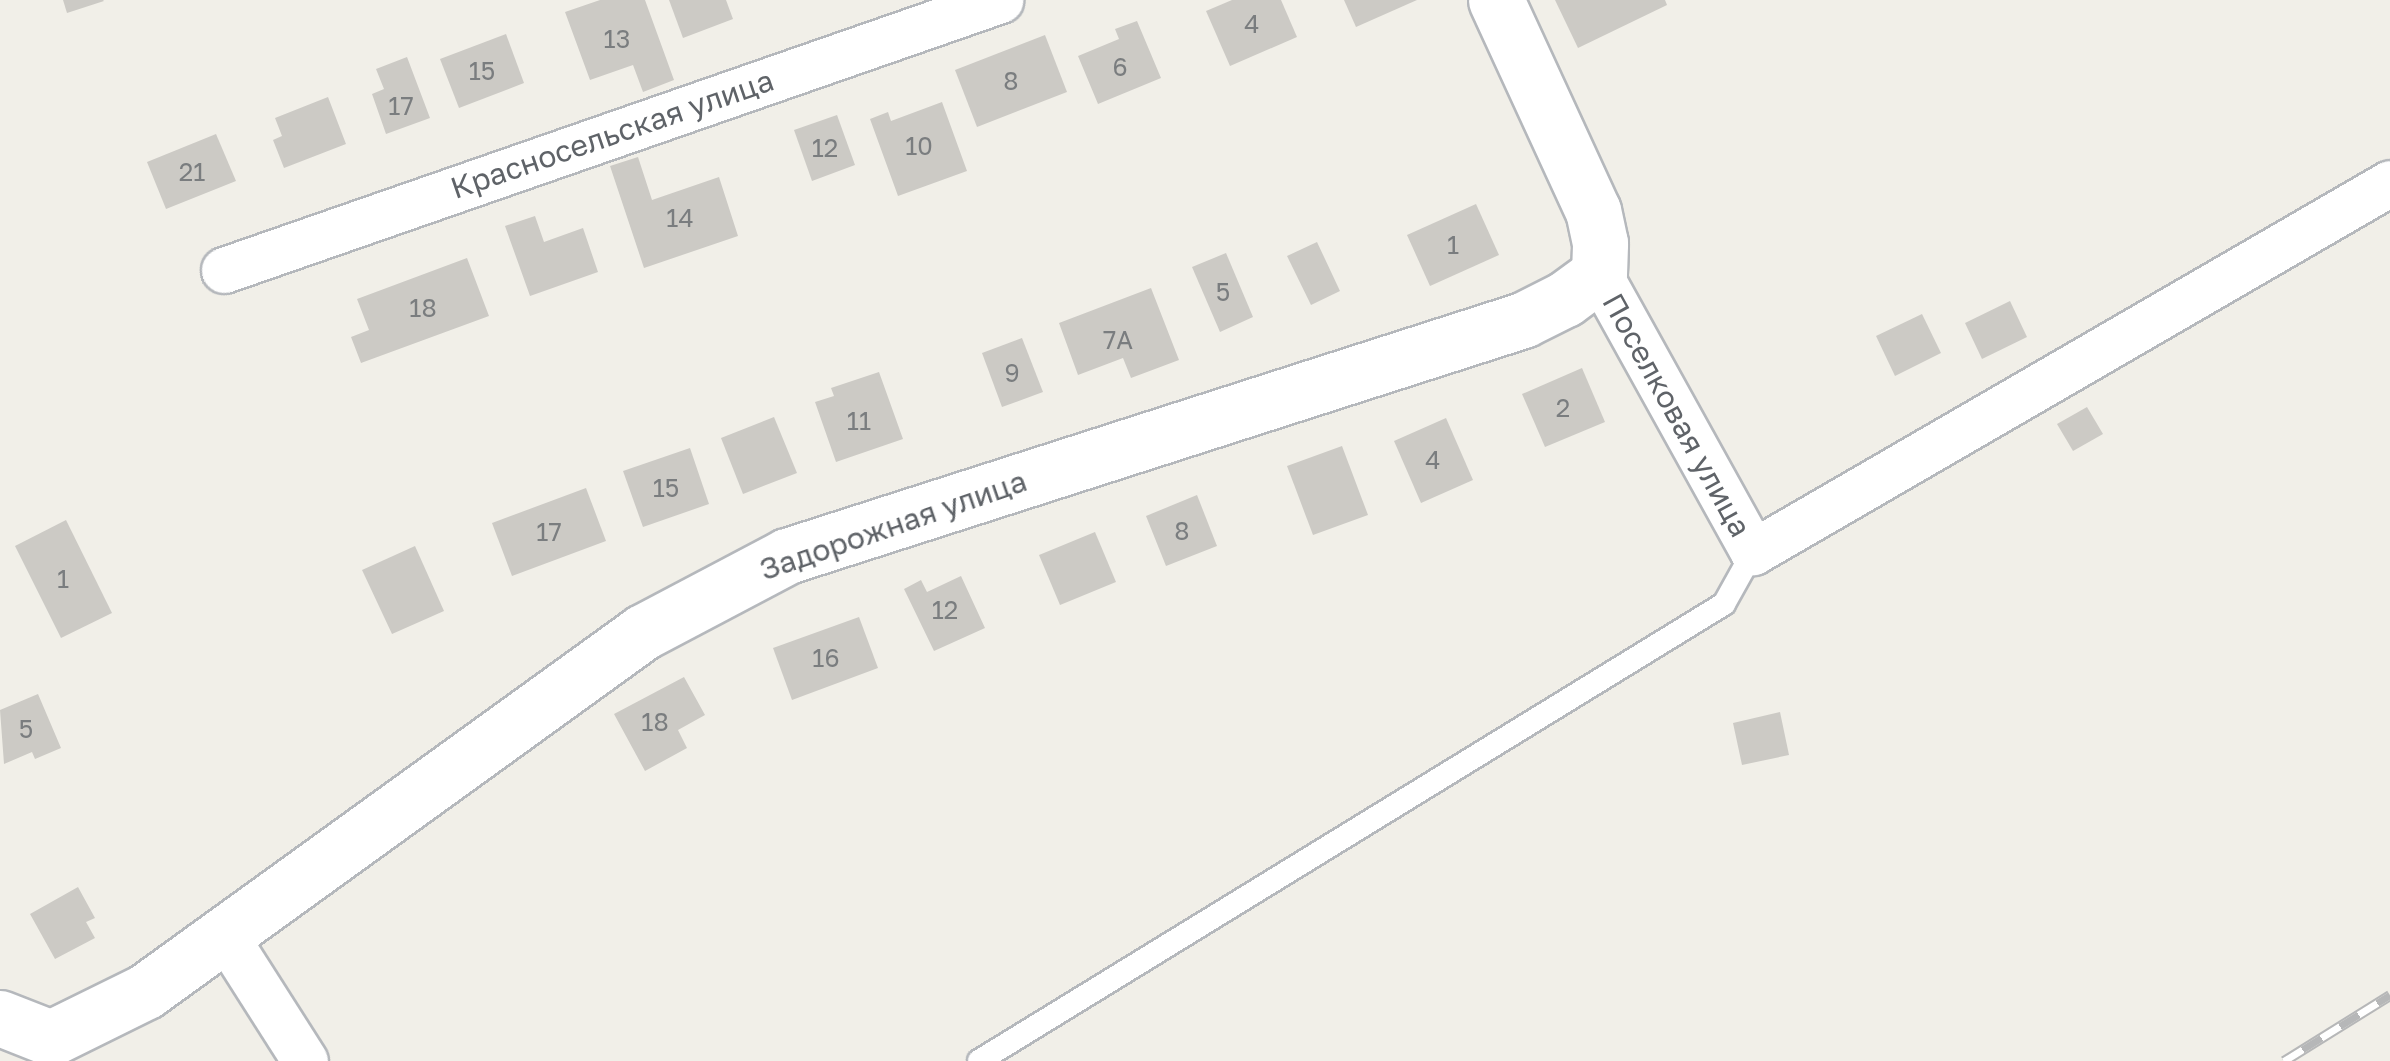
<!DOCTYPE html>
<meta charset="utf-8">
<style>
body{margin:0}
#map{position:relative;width:2390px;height:1061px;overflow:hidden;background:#f1efe8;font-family:"Golos Text",sans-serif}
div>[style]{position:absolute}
.building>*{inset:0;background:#cccac5}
.roads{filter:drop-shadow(2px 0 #b5b8bc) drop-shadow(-2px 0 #b5b8bc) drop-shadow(0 2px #b5b8bc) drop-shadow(0 -2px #b5b8bc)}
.service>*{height:22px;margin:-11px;padding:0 11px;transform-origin:11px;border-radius:11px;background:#fff}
.minor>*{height:45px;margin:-22.5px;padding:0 22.5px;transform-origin:22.5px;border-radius:22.5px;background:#fff}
.tertiary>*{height:55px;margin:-27.5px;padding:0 27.5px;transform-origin:27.5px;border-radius:27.5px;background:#fff}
.rail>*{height:11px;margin-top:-5.5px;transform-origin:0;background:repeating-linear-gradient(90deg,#fff 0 22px,#b6b7b8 0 44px);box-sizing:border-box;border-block:2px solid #b6b7b8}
span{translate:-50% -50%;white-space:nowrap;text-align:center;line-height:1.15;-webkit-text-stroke:8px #fff;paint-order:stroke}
.number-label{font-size:25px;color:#7a7d7f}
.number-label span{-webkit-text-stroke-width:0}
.street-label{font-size:30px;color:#5f6368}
</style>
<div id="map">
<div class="building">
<i style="clip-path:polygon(63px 0,103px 0,104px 1px,67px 13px)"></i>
<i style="clip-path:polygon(600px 0,645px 0,674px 80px,643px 92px,633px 65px,590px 80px,565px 12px)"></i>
<i style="clip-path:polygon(669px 0,726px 0,733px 19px,683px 38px)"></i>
<i style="clip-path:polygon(1232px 0,1281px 0,1297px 37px,1230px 66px,1206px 11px)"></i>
<i style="clip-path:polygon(1344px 0,1417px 0,1356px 27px)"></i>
<i style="clip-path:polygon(1555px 0,1665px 0,1667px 5px,1578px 48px)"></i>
<i style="clip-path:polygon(1137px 21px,1161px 78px,1098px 104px,1078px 56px,1119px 39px,1115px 29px)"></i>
<i style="clip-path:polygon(506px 34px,524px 83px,459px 108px,440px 59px)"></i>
<i style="clip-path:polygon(1045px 35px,1067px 92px,977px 127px,955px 70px)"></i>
<i style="clip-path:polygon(407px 57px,430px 118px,386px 134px,372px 94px,384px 89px,376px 69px)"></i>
<i style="clip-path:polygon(328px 97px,346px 144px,284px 168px,273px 140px,282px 136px,275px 118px)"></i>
<i style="clip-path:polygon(942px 102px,967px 171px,898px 196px,870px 119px,888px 112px,891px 121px)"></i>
<i style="clip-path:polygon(837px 115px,855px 165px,812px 181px,794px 130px)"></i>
<i style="clip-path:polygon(216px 134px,236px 181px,166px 209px,147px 162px)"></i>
<i style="clip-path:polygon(638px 157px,652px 200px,719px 177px,738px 236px,644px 268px,610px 166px)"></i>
<i style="clip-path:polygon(1476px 204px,1499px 255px,1430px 286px,1407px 235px)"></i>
<i style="clip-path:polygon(535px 216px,544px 242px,583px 228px,598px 272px,530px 296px,505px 226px)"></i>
<i style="clip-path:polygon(1317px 242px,1340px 291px,1311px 305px,1287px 256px)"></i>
<i style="clip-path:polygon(1226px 253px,1253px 317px,1220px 332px,1192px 267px)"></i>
<i style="clip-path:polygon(467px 258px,489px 316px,361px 363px,351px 337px,369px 330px,357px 299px)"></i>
<i style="clip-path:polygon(1151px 288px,1179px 360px,1131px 378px,1123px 358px,1078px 375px,1059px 323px)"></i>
<i style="clip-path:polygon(2010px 301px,2027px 337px,1982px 359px,1965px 323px)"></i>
<i style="clip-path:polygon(1922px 314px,1941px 353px,1895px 376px,1876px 336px)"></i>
<i style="clip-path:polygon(1022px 338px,1043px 392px,1002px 407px,982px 353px)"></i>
<i style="clip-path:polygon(1582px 368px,1605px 422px,1545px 447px,1522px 394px)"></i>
<i style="clip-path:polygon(879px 372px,903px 439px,836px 462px,815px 402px,834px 396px,831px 388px)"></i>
<i style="clip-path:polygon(2087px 407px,2103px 434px,2073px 451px,2057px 424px)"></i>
<i style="clip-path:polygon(774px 417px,797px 473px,743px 494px,721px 438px)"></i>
<i style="clip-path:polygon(1446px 418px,1473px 480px,1421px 503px,1394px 441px)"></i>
<i style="clip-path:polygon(1342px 446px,1368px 515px,1313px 535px,1287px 466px)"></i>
<i style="clip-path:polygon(690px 448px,709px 504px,643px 527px,623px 471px)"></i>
<i style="clip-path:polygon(586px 488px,606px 541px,512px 576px,492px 523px)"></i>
<i style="clip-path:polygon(1197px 495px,1217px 546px,1166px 566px,1146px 516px)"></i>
<i style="clip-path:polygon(66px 520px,112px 613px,61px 638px,15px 546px)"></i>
<i style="clip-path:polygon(1095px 532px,1116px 582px,1060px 605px,1039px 555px)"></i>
<i style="clip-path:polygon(415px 546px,444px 611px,392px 634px,362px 570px)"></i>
<i style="clip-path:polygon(961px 576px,985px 628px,934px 651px,904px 589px,921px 580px,927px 592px)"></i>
<i style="clip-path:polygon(859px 617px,878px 668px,792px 700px,773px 648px)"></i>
<i style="clip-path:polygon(684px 677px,705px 715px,678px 730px,687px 748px,645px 771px,614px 714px)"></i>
<i style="clip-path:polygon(38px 694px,61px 748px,35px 759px,32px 752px,4px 764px,0 710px)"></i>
<i style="clip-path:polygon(1780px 712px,1789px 755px,1742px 765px,1733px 723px)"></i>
<i style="clip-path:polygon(78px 887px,95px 918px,86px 922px,95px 938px,55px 959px,30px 914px)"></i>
</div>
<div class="roads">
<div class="service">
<i style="left:979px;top:1061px;width:874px;rotate:-31.53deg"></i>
<i style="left:1724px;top:604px;width:60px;rotate:-60.9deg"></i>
</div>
<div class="minor">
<i style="left:224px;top:270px;width:822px;rotate:-19.18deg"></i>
<i style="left:1599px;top:274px;width:318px;rotate:61deg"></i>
<i style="left:1753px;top:552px;width:736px;rotate:-30.08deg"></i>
<i style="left:226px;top:937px;width:147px;rotate:57.5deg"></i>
</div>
<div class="tertiary">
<i style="left:0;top:1018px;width:55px;rotate:21.4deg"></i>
<i style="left:51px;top:1038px;width:106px;rotate:-26.3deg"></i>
<i style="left:146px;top:991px;width:613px;rotate:-35.84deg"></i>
<i style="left:643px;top:632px;width:163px;rotate:-27.8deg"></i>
<i style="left:787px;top:556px;width:773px;rotate:-17.78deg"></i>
<i style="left:1523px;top:320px;width:47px;rotate:-26.6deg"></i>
<i style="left:1565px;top:299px;width:42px;rotate:-36.3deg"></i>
<i style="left:1599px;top:274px;width:31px;rotate:-88deg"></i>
<i style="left:1600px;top:243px;width:33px;rotate:-102deg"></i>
<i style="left:1593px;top:211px;width:232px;rotate:-114.7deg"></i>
</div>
</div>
<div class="rail">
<i style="left:2284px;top:1061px;width:125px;rotate:-31.9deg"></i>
</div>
<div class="number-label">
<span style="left:1252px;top:24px">4</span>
<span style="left:617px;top:39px">13</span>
<span style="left:1120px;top:67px">6</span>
<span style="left:482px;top:71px">15</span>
<span style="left:1011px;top:81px">8</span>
<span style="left:401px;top:106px">17</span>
<span style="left:919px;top:146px">10</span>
<span style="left:825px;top:148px">12</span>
<span style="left:192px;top:172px">21</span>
<span style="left:680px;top:218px">14</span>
<span style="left:1453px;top:245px">1</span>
<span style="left:1223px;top:292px">5</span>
<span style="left:423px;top:308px">18</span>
<span style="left:1118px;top:340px">7А</span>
<span style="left:1012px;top:373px">9</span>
<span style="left:1563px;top:408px">2</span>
<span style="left:859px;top:421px">11</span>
<span style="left:1433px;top:460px">4</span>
<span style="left:666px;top:488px">15</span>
<span style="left:1182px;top:531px">8</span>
<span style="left:549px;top:532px">17</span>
<span style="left:63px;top:579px">1</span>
<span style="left:945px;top:610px">12</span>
<span style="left:826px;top:658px">16</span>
<span style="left:655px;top:722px">18</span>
<span style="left:26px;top:729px">5</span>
</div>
<div class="street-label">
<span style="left:612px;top:134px;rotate:-19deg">Красносельская улица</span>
<span style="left:1677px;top:415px;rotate:61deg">Поселковая улица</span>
<span style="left:893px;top:525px;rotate:-19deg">Задорожная улица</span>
</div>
</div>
